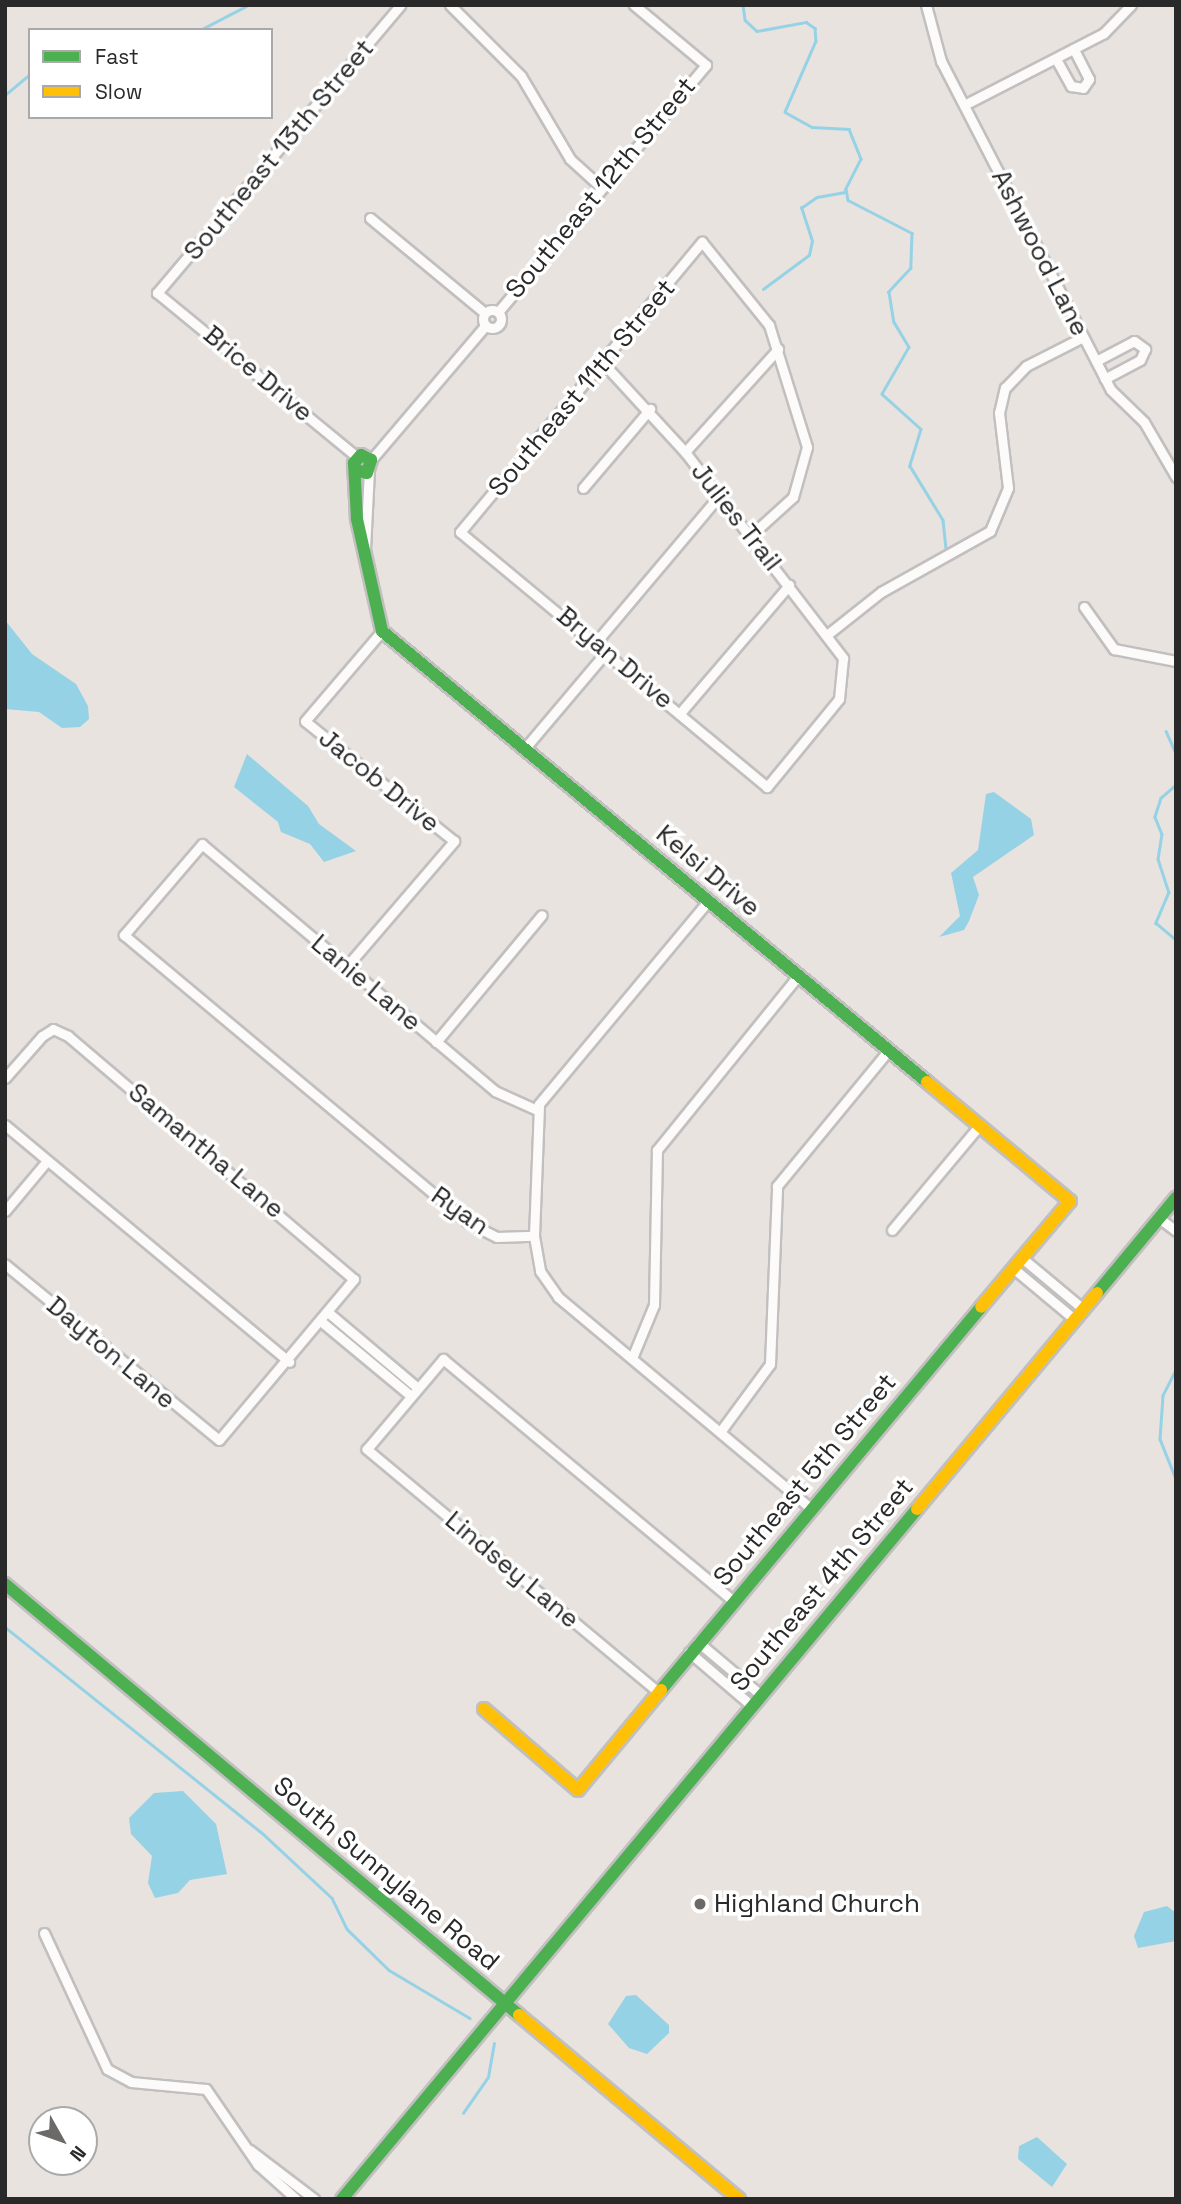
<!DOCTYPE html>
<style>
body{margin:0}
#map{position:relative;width:1181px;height:2204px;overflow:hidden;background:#e8e3de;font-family:"Space Grotesk",sans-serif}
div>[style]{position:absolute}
.water>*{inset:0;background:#96d2e5}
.stream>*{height:2.5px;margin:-1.25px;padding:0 1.25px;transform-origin:1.25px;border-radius:1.25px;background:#96d2e5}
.roads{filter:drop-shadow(2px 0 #c1bfc0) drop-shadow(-2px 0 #c1bfc0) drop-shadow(0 2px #c1bfc0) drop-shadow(0 -2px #c1bfc0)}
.street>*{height:9px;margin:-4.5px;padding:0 4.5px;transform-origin:4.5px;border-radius:4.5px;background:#fcfbfa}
.street>.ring{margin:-4.5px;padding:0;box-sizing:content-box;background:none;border:9px solid #fcfbfa;border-radius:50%}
.fast>*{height:12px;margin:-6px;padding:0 6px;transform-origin:6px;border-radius:6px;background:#4caf50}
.slow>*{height:12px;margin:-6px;padding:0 6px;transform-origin:6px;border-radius:6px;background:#ffc107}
.dots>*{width:19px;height:19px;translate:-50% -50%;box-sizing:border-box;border:4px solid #fff;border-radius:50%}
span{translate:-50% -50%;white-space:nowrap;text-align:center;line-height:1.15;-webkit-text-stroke:7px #fff;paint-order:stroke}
.street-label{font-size:26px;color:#292929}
.poi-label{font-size:26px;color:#292929}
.left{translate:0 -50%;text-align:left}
.frame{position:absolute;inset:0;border:7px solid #292929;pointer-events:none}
.legend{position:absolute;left:28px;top:28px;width:245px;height:91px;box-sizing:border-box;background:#fff;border:2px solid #a9a9a9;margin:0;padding:9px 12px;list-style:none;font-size:21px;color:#292929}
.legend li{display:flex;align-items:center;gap:14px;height:35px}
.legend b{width:35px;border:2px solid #a9a9a9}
.north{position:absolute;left:28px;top:2106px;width:70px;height:70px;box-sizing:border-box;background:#fff;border:2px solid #a9a9a9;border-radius:50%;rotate:130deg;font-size:19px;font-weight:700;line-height:28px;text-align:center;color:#292929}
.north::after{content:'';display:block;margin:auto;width:24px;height:32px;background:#6c6a68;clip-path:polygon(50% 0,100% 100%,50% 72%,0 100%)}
</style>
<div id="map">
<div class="water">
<i style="clip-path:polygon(5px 620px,32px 654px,76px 684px,88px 706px,89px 719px,80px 727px,62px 728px,39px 712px,5px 709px)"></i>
<i style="clip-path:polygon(247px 754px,308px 806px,319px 824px,356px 851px,324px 862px,310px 844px,281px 832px,278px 822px,234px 787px)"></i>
<i style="clip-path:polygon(994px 792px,1031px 819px,1034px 835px,973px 877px,979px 895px,969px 921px,964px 930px,939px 937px,960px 916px,951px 873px,978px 850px,986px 794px)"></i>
<i style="clip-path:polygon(183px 1791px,216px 1824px,227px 1874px,190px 1880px,178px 1893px,155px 1898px,148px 1883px,152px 1856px,131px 1834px,129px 1818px,154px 1793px)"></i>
<i style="clip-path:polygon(1167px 1906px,1176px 1913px,1176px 1941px,1138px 1948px,1134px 1936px,1144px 1912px)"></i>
<i style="clip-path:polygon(636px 1995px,669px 2025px,669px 2033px,647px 2054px,629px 2048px,608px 2024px,626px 1996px)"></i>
<i style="clip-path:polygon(1037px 2137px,1067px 2164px,1052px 2187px,1018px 2159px,1019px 2146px)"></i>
</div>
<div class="stream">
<i style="left:743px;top:5px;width:15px;rotate:82deg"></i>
<i style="left:745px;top:20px;width:16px;rotate:43deg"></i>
<i style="left:757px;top:31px;width:50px;rotate:-10.4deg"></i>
<i style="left:806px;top:22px;width:11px;rotate:34deg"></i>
<i style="left:815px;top:28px;width:13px;rotate:86deg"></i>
<i style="left:816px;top:41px;width:77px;rotate:113.6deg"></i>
<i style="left:785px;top:112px;width:31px;rotate:29deg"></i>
<i style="left:812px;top:127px;width:37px;rotate:3deg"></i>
<i style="left:849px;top:129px;width:32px;rotate:68deg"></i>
<i style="left:861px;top:159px;width:34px;rotate:117deg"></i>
<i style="left:846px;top:189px;width:11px;rotate:80deg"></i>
<i style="left:848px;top:200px;width:72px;rotate:27.3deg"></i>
<i style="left:912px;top:233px;width:35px;rotate:92deg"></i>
<i style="left:911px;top:268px;width:33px;rotate:133deg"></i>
<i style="left:889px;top:292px;width:30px;rotate:81deg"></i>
<i style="left:894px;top:322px;width:29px;rotate:59deg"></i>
<i style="left:909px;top:347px;width:54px;rotate:119.9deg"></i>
<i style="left:882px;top:394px;width:52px;rotate:41.9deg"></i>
<i style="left:921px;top:429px;width:39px;rotate:107deg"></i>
<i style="left:910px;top:466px;width:63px;rotate:58.6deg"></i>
<i style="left:943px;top:520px;width:29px;rotate:84deg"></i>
<i style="left:200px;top:30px;width:54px;rotate:-27.5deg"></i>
<i style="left:5px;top:95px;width:33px;rotate:-40deg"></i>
<i style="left:763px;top:289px;width:57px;rotate:-36.5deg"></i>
<i style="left:809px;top:255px;width:14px;rotate:-78deg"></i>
<i style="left:812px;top:241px;width:35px;rotate:-108deg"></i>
<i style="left:801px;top:208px;width:19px;rotate:-35deg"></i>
<i style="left:817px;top:197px;width:28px;rotate:-10deg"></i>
<i style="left:1166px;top:731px;width:24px;rotate:66deg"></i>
<i style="left:1176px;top:785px;width:20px;rotate:139deg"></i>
<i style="left:1161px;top:798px;width:20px;rotate:108deg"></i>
<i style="left:1155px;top:817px;width:18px;rotate:68deg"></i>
<i style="left:1162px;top:834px;width:25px;rotate:99deg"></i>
<i style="left:1158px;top:859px;width:35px;rotate:72deg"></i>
<i style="left:1169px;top:892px;width:34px;rotate:113deg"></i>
<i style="left:1156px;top:923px;width:26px;rotate:40deg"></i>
<i style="left:1176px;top:1370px;width:29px;rotate:117deg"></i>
<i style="left:1163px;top:1396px;width:43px;rotate:94deg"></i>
<i style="left:1160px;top:1439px;width:43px;rotate:68.2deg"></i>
<i style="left:5px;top:1627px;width:327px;rotate:38.7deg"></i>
<i style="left:260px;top:1831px;width:98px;rotate:42.9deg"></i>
<i style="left:332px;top:1898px;width:34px;rotate:64deg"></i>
<i style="left:347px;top:1929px;width:59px;rotate:44.3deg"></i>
<i style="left:389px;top:1970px;width:94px;rotate:30.7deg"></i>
<i style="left:463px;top:2113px;width:44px;rotate:-55.2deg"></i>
<i style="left:488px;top:2077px;width:34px;rotate:-80deg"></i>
</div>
<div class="roads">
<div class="street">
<i style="left:450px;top:5px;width:100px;rotate:45deg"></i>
<i style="left:521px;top:76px;width:96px;rotate:59.4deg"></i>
<i style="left:570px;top:159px;width:43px;rotate:42.2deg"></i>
<i style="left:926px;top:5px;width:58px;rotate:75deg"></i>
<i style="left:941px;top:61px;width:370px;rotate:62.7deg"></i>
<i style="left:1111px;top:390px;width:46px;rotate:44.1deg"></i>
<i style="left:1144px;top:422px;width:64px;rotate:59.8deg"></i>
<i style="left:1056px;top:59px;width:31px;rotate:61deg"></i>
<i style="left:1071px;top:86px;width:12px;rotate:9deg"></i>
<i style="left:1083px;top:88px;width:11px;rotate:-56deg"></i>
<i style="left:1089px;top:79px;width:34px;rotate:-117deg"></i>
<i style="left:964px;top:105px;width:157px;rotate:-27.2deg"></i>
<i style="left:1104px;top:33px;width:39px;rotate:-46deg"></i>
<i style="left:370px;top:218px;width:149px;rotate:39.6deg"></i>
<i class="ring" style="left:483px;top:310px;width:9px;height:9px"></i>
<i style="left:498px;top:312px;width:323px;rotate:-49.9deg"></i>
<i style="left:706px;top:65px;width:94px;rotate:-140.2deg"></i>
<i style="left:1096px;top:361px;width:43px;rotate:-27.8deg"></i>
<i style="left:1134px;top:341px;width:14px;rotate:36deg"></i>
<i style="left:1145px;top:349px;width:12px;rotate:114deg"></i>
<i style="left:1140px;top:360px;width:40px;rotate:152deg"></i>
<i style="left:604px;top:364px;width:120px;rotate:47.4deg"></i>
<i style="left:685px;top:452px;width:260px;rotate:52.5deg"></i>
<i style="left:843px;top:658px;width:41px;rotate:95.6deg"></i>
<i style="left:839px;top:699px;width:114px;rotate:129.3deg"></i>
<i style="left:767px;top:787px;width:399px;rotate:-140.3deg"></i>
<i style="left:460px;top:532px;width:378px;rotate:-50.2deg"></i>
<i style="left:702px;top:242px;width:107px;rotate:51.1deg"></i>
<i style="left:769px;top:325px;width:128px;rotate:72.7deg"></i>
<i style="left:807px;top:447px;width:52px;rotate:105.6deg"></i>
<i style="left:793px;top:497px;width:58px;rotate:137.8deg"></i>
<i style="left:685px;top:452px;width:139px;rotate:-47.9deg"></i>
<i style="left:357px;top:457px;width:259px;rotate:-140.6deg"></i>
<i style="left:157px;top:293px;width:377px;rotate:-49.8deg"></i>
<i style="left:371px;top:460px;width:177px;rotate:-49.6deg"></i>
<i style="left:583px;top:488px;width:104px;rotate:-49.7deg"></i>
<i style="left:365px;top:549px;width:78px;rotate:-87.1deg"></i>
<i style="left:1084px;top:607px;width:52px;rotate:54.5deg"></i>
<i style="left:1114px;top:649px;width:63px;rotate:11deg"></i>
<i style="left:828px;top:634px;width:68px;rotate:-38.4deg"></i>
<i style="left:881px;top:592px;width:125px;rotate:-29.2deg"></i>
<i style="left:990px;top:531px;width:47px;rotate:-67.3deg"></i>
<i style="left:1008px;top:488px;width:76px;rotate:-96.8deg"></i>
<i style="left:999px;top:413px;width:26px;rotate:-77deg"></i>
<i style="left:1005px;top:388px;width:30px;rotate:-46deg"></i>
<i style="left:1026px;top:366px;width:64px;rotate:-27deg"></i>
<i style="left:596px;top:642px;width:189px;rotate:-49.9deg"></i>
<i style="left:681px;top:712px;width:167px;rotate:-49.6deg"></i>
<i style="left:525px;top:748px;width:126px;rotate:-49.8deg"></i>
<i style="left:347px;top:966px;width:165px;rotate:-49.4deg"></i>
<i style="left:454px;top:841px;width:191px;rotate:-141.2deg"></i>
<i style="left:305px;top:721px;width:118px;rotate:-49.5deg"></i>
<i style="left:436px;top:1042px;width:165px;rotate:-50.2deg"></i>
<i style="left:5px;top:1078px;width:56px;rotate:-48.6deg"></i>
<i style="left:42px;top:1036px;width:13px;rotate:-32deg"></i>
<i style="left:53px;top:1029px;width:17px;rotate:25deg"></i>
<i style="left:68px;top:1036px;width:375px;rotate:40.4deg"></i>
<i style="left:354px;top:1279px;width:210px;rotate:130deg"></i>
<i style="left:219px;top:1440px;width:277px;rotate:-140.6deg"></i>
<i style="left:537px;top:1110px;width:46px;rotate:-155.7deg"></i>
<i style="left:495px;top:1091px;width:383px;rotate:-139.9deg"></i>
<i style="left:202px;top:844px;width:120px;rotate:130.6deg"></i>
<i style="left:124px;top:935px;width:449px;rotate:39.9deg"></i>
<i style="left:469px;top:1223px;width:31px;rotate:27deg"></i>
<i style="left:497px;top:1237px;width:37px;rotate:-2deg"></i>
<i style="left:534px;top:1236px;width:36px;rotate:80deg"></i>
<i style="left:540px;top:1271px;width:32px;rotate:55deg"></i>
<i style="left:558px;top:1297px;width:329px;rotate:39.9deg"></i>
<i style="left:5px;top:1125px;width:370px;rotate:39.8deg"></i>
<i style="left:5px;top:1211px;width:65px;rotate:-50deg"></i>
<i style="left:1159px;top:1218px;width:21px;rotate:37deg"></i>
<i style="left:892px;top:1230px;width:134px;rotate:-50.1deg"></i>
<i style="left:534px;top:1236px;width:132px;rotate:-87.8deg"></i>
<i style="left:539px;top:1104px;width:264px;rotate:-50.2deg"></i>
<i style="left:1022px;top:1258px;width:78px;rotate:39.8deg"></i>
<i style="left:1013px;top:1268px;width:80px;rotate:39.9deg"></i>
<i style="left:330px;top:1314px;width:115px;rotate:40.1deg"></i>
<i style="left:323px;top:1323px;width:114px;rotate:39.7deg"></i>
<i style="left:632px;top:1358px;width:57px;rotate:-67.5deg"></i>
<i style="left:654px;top:1305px;width:155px;rotate:-88.9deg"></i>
<i style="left:657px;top:1150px;width:224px;rotate:-51deg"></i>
<i style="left:720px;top:1432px;width:84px;rotate:-53.7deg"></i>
<i style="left:770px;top:1364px;width:178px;rotate:-87.7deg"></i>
<i style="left:777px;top:1186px;width:173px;rotate:-50.6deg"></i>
<i style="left:698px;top:1642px;width:82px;rotate:40.1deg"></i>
<i style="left:689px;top:1652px;width:83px;rotate:40.6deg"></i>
<i style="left:657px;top:1691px;width:378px;rotate:-140.2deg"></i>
<i style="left:367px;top:1449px;width:118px;rotate:-49.8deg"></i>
<i style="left:443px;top:1359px;width:376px;rotate:39.8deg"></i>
<i style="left:44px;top:1933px;width:150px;rotate:65.1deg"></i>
<i style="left:107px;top:2069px;width:27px;rotate:28deg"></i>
<i style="left:131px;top:2082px;width:75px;rotate:5.3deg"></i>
<i style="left:206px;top:2089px;width:92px;rotate:55.6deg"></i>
<i style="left:258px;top:2165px;width:51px;rotate:41.8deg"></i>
<i style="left:250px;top:2150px;width:81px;rotate:37.4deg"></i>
</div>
<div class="fast">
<i style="left:356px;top:470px;width:11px;rotate:15deg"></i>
<i style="left:367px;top:473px;width:14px;rotate:-73deg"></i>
<i style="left:371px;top:460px;width:11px;rotate:-153deg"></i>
<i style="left:361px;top:455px;width:11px;rotate:131deg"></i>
<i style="left:354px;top:463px;width:56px;rotate:86.9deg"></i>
<i style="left:357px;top:519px;width:115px;rotate:77.4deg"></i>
<i style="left:382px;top:631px;width:707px;rotate:39.61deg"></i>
<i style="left:1097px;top:1293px;width:124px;rotate:-50.3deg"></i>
<i style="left:5px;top:1584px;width:671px;rotate:39.98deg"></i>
<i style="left:661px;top:1690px;width:499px;rotate:-50.1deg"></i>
<i style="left:342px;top:2199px;width:898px;rotate:-50.19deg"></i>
</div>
<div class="slow">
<i style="left:927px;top:1082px;width:186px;rotate:39.8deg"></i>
<i style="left:1070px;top:1201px;width:138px;rotate:130deg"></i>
<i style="left:917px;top:1509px;width:281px;rotate:-50.2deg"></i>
<i style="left:484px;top:1709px;width:124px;rotate:40.8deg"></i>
<i style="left:578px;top:1790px;width:130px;rotate:-50.3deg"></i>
<i style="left:519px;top:2015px;width:287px;rotate:39.9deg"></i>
</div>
</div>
<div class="dots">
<i style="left:700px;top:1904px;background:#6c6a68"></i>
</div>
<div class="street-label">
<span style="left:279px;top:150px;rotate:-50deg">Southeast 13th Street</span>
<span style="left:601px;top:188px;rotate:-50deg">Southeast 12th Street</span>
<span style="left:1040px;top:253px;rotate:63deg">Ashwood Lane</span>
<span style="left:258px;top:374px;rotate:40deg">Brice Drive</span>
<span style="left:582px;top:388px;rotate:-50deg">Southeast 11th Street</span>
<span style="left:736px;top:517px;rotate:52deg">Julies Trail</span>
<span style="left:615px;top:658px;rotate:40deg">Bryan Drive</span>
<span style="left:379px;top:781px;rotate:39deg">Jacob Drive</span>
<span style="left:708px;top:871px;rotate:40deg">Kelsi Drive</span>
<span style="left:366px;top:983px;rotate:40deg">Lanie Lane</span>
<span style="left:206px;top:1151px;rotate:40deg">Samantha Lane</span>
<span style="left:460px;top:1211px;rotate:35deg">Ryan</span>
<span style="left:111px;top:1353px;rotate:40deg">Dayton Lane</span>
<span style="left:805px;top:1480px;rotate:-50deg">Southeast 5th Street</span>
<span style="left:512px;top:1570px;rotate:40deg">Lindsey Lane</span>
<span style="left:822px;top:1585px;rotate:-50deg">Southeast 4th Street</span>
<span style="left:386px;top:1874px;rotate:40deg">South Sunnylane Road</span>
</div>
<div class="poi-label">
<span class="left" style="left:714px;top:1904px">Highland Church</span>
</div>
<div class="frame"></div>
<ul class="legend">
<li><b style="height:9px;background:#4caf50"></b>Fast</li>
<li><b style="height:9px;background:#ffc107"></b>Slow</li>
</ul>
<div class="north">N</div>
</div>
